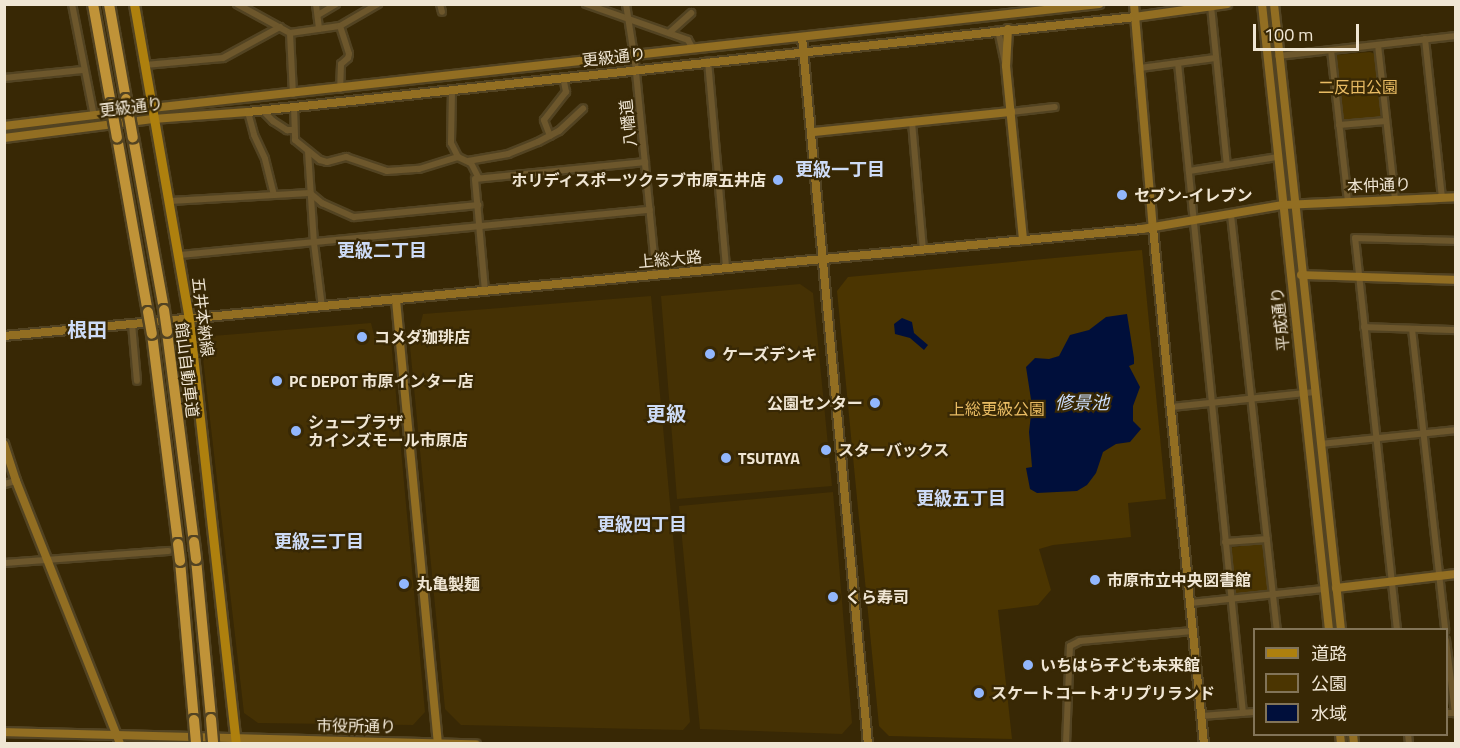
<!DOCTYPE html>
<meta charset="utf-8">
<style>
body{margin:0}
#map{position:relative;width:1460px;height:748px;overflow:hidden;background:#382805;font-family:"Titillium Web","Noto Sans JP",sans-serif}
div>[style]{position:absolute}
.built>*{inset:0;background:#453104}
.green>*{inset:0;background:#4b3501}
.water>*{inset:0;background:#000f3b}
.street-tunnel>*{height:6px;margin-top:-3px;transform-origin:0;background:repeating-linear-gradient(90deg,#544424 0 6px,transparent 0 9px)}
.roads{filter:drop-shadow(2px 0 #524322) drop-shadow(-2px 0 #524322) drop-shadow(0 2px #524322) drop-shadow(0 -2px #524322)}
.street>*{height:6px;margin:-3px;padding:0 3px;transform-origin:3px;border-radius:3px;background:#6d572c}
.secondary>*{height:8px;margin:-4px;padding:0 4px;transform-origin:4px;border-radius:4px;background:#926e22}
.primary>*{height:9px;margin:-4.5px;padding:0 4.5px;transform-origin:4.5px;border-radius:4.5px;background:#ae800e}
.highway>*{height:10px;margin:-5px;padding:0 5px;transform-origin:5px;border-radius:5px;background:#c09338}
.bridges{filter:drop-shadow(2px 0 #524322) drop-shadow(-2px 0 #524322) drop-shadow(0 2px #524322) drop-shadow(0 -2px #524322)}
.highway-bridge>*{height:10px;margin:-5px;padding:0 5px;transform-origin:5px;border-radius:5px;background:#c09338}
.dots>*{width:16px;height:16px;translate:-50% -50%;box-sizing:border-box;border:3px solid #382805;border-radius:50%}
span{translate:-50% -50%;white-space:nowrap;text-align:center;line-height:1.15;-webkit-text-stroke:4.5px #382805;paint-order:stroke}
.street-label{font-size:16px;color:#f0e6d4}
.park-label{font-size:16px;color:#e8bb63}
.poi-label{font-size:16px;color:#f0e6d4;font-weight:700}
.right{translate:-100% -50%;text-align:right}
.left{translate:0 -50%;text-align:left}
.neighbourhood-label{font-size:18px;color:#cedcf7;font-weight:700}
.water-label{font-size:18px;color:#ccdefd;font-style:italic}
.quarter-label{font-size:20px;color:#cedcf7;font-weight:700}
.frame{position:absolute;inset:0;border:6px solid #f0e6d4;pointer-events:none}
.legend{position:absolute;left:1253px;top:628px;width:195px;height:108px;box-sizing:border-box;background:#382805;border:2px solid #827458;margin:0;padding:8px 10px;list-style:none;font-size:18px;color:#f0e6d4}
.legend li{display:flex;align-items:center;gap:12px;height:30px}
.legend b{width:30px;border:2px solid #827458}
.scale{position:absolute;left:1253px;top:24px;width:106px;height:27px;box-sizing:border-box;border:3px solid #f0e6d4;border-top:0;padding-left:8px;font-size:18px;line-height:21px;white-space:nowrap;color:#f0e6d4;-webkit-text-stroke:4px #382805;paint-order:stroke}
</style>
<div id="map">
<div class="built">
<i style="clip-path:polygon(800px 284px,813px 293px,832px 486px,677px 499px,661px 296px)"></i>
<i style="clip-path:polygon(651px 296px,690px 722px,683px 730px,461px 725px,445px 709px,409px 336px,420px 326px,423px 314px)"></i>
<i style="clip-path:polygon(371px 323px,374px 335px,380px 339px,391px 340px,425px 712px,413px 725px,258px 723px,244px 713px,202px 350px,212px 336px)"></i>
<i style="clip-path:polygon(833px 492px,852px 723px,842px 734px,700px 729px,679px 506px)"></i>
</div>
<div class="green">
<i style="clip-path:polygon(1370px 52px,1375px 54px,1381px 116px,1378px 120px,1344px 123px,1334px 58px,1336px 55px)"></i>
<i style="clip-path:polygon(1142px 250px,1166px 499px,1128px 503px,1131px 537px,1053px 545px,1039px 549px,1051px 590px,1038px 605px,998px 610px,1012px 739px,889px 736px,879px 726px,837px 291px,848px 277px)"></i>
<i style="clip-path:polygon(1261px 543px,1265px 545px,1270px 590px,1237px 595px,1232px 593px,1228px 548px)"></i>
</div>
<div class="water">
<i style="clip-path:polygon(1127px 314px,1134px 358px,1134px 364px,1129px 366px,1140px 387px,1133px 406px,1133px 421px,1141px 429px,1130px 442px,1116px 444px,1103px 452px,1096px 473px,1087px 485px,1077px 491px,1037px 493px,1030px 489px,1026px 468px,1032px 467px,1029px 432px,1032px 406px,1026px 367px,1035px 358px,1049px 359px,1059px 356px,1070px 335px,1089px 330px,1106px 317px)"></i>
<i style="clip-path:polygon(902px 318px,912px 322px,914px 333px,928px 345px,924px 350px,910px 338px,895px 334px,894px 324px)"></i>
</div>
<div class="street-tunnel">
<i style="left:169px;top:551px;width:35px;rotate:-7deg"></i>
</div>
<div class="roads">
<div class="street">
<i style="left:72px;top:4px;width:114px;rotate:78.9deg"></i>
<i style="left:237px;top:4px;width:60px;rotate:28.7deg"></i>
<i style="left:290px;top:33px;width:50px;rotate:-8deg"></i>
<i style="left:340px;top:26px;width:44px;rotate:-30.1deg"></i>
<i style="left:316px;top:4px;width:25px;rotate:83deg"></i>
<i style="left:440px;top:4px;width:8px;rotate:76deg"></i>
<i style="left:586px;top:4px;width:108px;rotate:19.4deg"></i>
<i style="left:688px;top:40px;width:10px;rotate:61deg"></i>
<i style="left:626px;top:4px;width:59px;rotate:81.2deg"></i>
<i style="left:635px;top:62px;width:214px;rotate:84.4deg"></i>
<i style="left:1211px;top:6px;width:160px;rotate:84.3deg"></i>
<i style="left:318px;top:15px;width:21px;rotate:-31deg"></i>
<i style="left:340px;top:26px;width:29px;rotate:72deg"></i>
<i style="left:349px;top:54px;width:4px;rotate:104deg"></i>
<i style="left:348px;top:58px;width:9px;rotate:139deg"></i>
<i style="left:341px;top:64px;width:25px;rotate:92deg"></i>
<i style="left:998px;top:30px;width:33px;rotate:78deg"></i>
<i style="left:290px;top:33px;width:61px;rotate:87.2deg"></i>
<i style="left:669px;top:33px;width:30px;rotate:-42deg"></i>
<i style="left:1425px;top:39px;width:159px;rotate:83.9deg"></i>
<i style="left:1378px;top:45px;width:156px;rotate:83.7deg"></i>
<i style="left:1331px;top:50px;width:152px;rotate:83.6deg"></i>
<i style="left:1278px;top:56px;width:179px;rotate:-6.4deg"></i>
<i style="left:708px;top:61px;width:208px;rotate:85deg"></i>
<i style="left:1178px;top:63px;width:653px;rotate:84.29deg"></i>
<i style="left:145px;top:65px;width:78px;rotate:-5.1deg"></i>
<i style="left:223px;top:58px;width:65px;rotate:-28.5deg"></i>
<i style="left:1140px;top:68px;width:76px;rotate:-7.6deg"></i>
<i style="left:4px;top:78px;width:79px;rotate:-5.8deg"></i>
<i style="left:452px;top:90px;width:53px;rotate:91.1deg"></i>
<i style="left:451px;top:143px;width:16px;rotate:63deg"></i>
<i style="left:458px;top:157px;width:14px;rotate:25deg"></i>
<i style="left:471px;top:163px;width:16px;rotate:63deg"></i>
<i style="left:294px;top:107px;width:33px;rotate:88deg"></i>
<i style="left:295px;top:140px;width:32px;rotate:39deg"></i>
<i style="left:320px;top:160px;width:7px;rotate:16deg"></i>
<i style="left:327px;top:162px;width:20px;rotate:-15deg"></i>
<i style="left:346px;top:157px;width:43px;rotate:18.9deg"></i>
<i style="left:387px;top:171px;width:32px;rotate:-4deg"></i>
<i style="left:419px;top:169px;width:41px;rotate:-17.1deg"></i>
<i style="left:262px;top:110px;width:16px;rotate:45deg"></i>
<i style="left:273px;top:121px;width:17px;rotate:33deg"></i>
<i style="left:287px;top:130px;width:6px"></i>
<i style="left:248px;top:112px;width:24px;rotate:75deg"></i>
<i style="left:254px;top:135px;width:26px;rotate:65deg"></i>
<i style="left:265px;top:159px;width:37px;rotate:76deg"></i>
<i style="left:1011px;top:112px;width:44px;rotate:-6.5deg"></i>
<i style="left:912px;top:122px;width:128px;rotate:85.1deg"></i>
<i style="left:1339px;top:125px;width:47px;rotate:-4.9deg"></i>
<i style="left:550px;top:136px;width:17px;rotate:-111deg"></i>
<i style="left:544px;top:120px;width:36px;rotate:-52deg"></i>
<i style="left:566px;top:92px;width:15px;rotate:-101deg"></i>
<i style="left:308px;top:151px;width:92px;rotate:86.3deg"></i>
<i style="left:314px;top:243px;width:64px;rotate:82.9deg"></i>
<i style="left:468px;top:161px;width:41px;rotate:-9.9deg"></i>
<i style="left:508px;top:154px;width:32px;rotate:-22deg"></i>
<i style="left:538px;top:142px;width:24px;rotate:-28deg"></i>
<i style="left:559px;top:131px;width:33px;rotate:-43deg"></i>
<i style="left:1189px;top:171px;width:89px;rotate:-9deg"></i>
<i style="left:170px;top:201px;width:140px;rotate:-3.3deg"></i>
<i style="left:310px;top:193px;width:16px;rotate:40deg"></i>
<i style="left:322px;top:203px;width:35px;rotate:24deg"></i>
<i style="left:354px;top:217px;width:125px;rotate:-5.5deg"></i>
<i style="left:1231px;top:215px;width:418px;rotate:83.7deg"></i>
<i style="left:180px;top:255px;width:472px;rotate:-5.5deg"></i>
<i style="left:485px;top:291px;width:112px;rotate:-95.1deg"></i>
<i style="left:475px;top:179px;width:171px;rotate:-5.7deg"></i>
<i style="left:132px;top:324px;width:57px;rotate:85deg"></i>
<i style="left:1364px;top:327px;width:92px;rotate:1.9deg"></i>
<i style="left:1412px;top:329px;width:303px;rotate:83.7deg"></i>
<i style="left:1172px;top:407px;width:143px;rotate:-6deg"></i>
<i style="left:1321px;top:444px;width:136px;rotate:-5.9deg"></i>
<i style="left:4px;top:484px;width:12px;rotate:-14deg"></i>
<i style="left:1225px;top:542px;width:42px;rotate:-4.1deg"></i>
<i style="left:4px;top:563px;width:165px;rotate:-4.2deg"></i>
<i style="left:1191px;top:603px;width:135px;rotate:-6deg"></i>
<i style="left:1397px;top:630px;width:394px;rotate:-96.1deg"></i>
<i style="left:1355px;top:238px;width:101px;rotate:1.7deg"></i>
<i style="left:1446px;top:640px;width:74px;rotate:83deg"></i>
<i style="left:1446px;top:713px;width:10px"></i>
<i style="left:1201px;top:716px;width:53px;rotate:-4.3deg"></i>
<i style="left:1408px;top:734px;width:10px;rotate:84deg"></i>
<i style="left:1066px;top:744px;width:98px;rotate:-87.7deg"></i>
<i style="left:1070px;top:646px;width:11px;rotate:-27deg"></i>
<i style="left:1080px;top:641px;width:113px;rotate:-5.1deg"></i>
</div>
<div class="secondary">
<i style="left:1134px;top:4px;width:225px;rotate:85.2deg"></i>
<i style="left:1153px;top:228px;width:519px;rotate:84.36deg"></i>
<i style="left:1262px;top:4px;width:630px;rotate:83.89deg"></i>
<i style="left:1274px;top:4px;width:630px;rotate:83.89deg"></i>
<i style="left:1008px;top:29px;width:37px;rotate:93deg"></i>
<i style="left:1006px;top:66px;width:175px;rotate:84.4deg"></i>
<i style="left:802px;top:37px;width:710px;rotate:84.67deg"></i>
<i style="left:4px;top:126px;width:149px;rotate:-6.9deg"></i>
<i style="left:152px;top:108px;width:953px;rotate:-6.27deg"></i>
<i style="left:813px;top:132px;width:199px;rotate:-5.8deg"></i>
<i style="left:4px;top:138px;width:150px;rotate:-7.3deg"></i>
<i style="left:153px;top:119px;width:95px;rotate:-4.2deg"></i>
<i style="left:248px;top:112px;width:892px;rotate:-6.11deg"></i>
<i style="left:1135px;top:17px;width:93px;rotate:-8deg"></i>
<i style="left:1301px;top:275px;width:155px;rotate:1.8deg"></i>
<i style="left:396px;top:300px;width:446px;rotate:84.6deg"></i>
<i style="left:4px;top:336px;width:1143px;rotate:-5.37deg"></i>
<i style="left:1142px;top:229px;width:143px;rotate:-9.7deg"></i>
<i style="left:1283px;top:205px;width:173px;rotate:-2.6deg"></i>
<i style="left:4px;top:444px;width:39px;rotate:72deg"></i>
<i style="left:16px;top:481px;width:283px;rotate:68.4deg"></i>
<i style="left:1336px;top:588px;width:121px;rotate:-6.7deg"></i>
<i style="left:4px;top:732px;width:472px;rotate:1.5deg"></i>
<i style="left:1340px;top:734px;width:10px;rotate:84deg"></i>
<i style="left:1353px;top:734px;width:10px;rotate:84deg"></i>
</div>
<div class="primary">
<i style="left:134px;top:4px;width:320px;rotate:80.1deg"></i>
<i style="left:189px;top:319px;width:428px;rotate:83.7deg"></i>
</div>
<div class="highway">
<i style="left:93px;top:4px;width:102px;rotate:79.8deg"></i>
<i style="left:109px;top:4px;width:97px;rotate:79.9deg"></i>
<i style="left:117px;top:137px;width:178px;rotate:80deg"></i>
<i style="left:133px;top:137px;width:176px;rotate:79.8deg"></i>
<i style="left:167px;top:332px;width:212px;rotate:82.7deg"></i>
<i style="left:152px;top:334px;width:212px;rotate:82.9deg"></i>
<i style="left:196px;top:559px;width:161px;rotate:84.6deg"></i>
<i style="left:180px;top:561px;width:160px;rotate:85deg"></i>
</div>
</div>
<div class="bridges">
<div class="highway-bridge">
<i style="left:126px;top:99px;width:39px;rotate:80deg"></i>
<i style="left:111px;top:104px;width:34px;rotate:80deg"></i>
<i style="left:164px;top:310px;width:22px;rotate:82deg"></i>
<i style="left:148px;top:312px;width:22px;rotate:80deg"></i>
<i style="left:194px;top:542px;width:17px;rotate:83deg"></i>
<i style="left:178px;top:544px;width:17px;rotate:83deg"></i>
<i style="left:211px;top:719px;width:25px;rotate:85deg"></i>
<i style="left:194px;top:720px;width:24px;rotate:85deg"></i>
</div>
</div>
<div class="dots">
<i style="left:778px;top:180px;background:#92b7fd"></i>
<i style="left:1122px;top:195px;background:#92b7fd"></i>
<i style="left:362px;top:337px;background:#92b7fd"></i>
<i style="left:710px;top:354px;background:#92b7fd"></i>
<i style="left:277px;top:381px;background:#92b7fd"></i>
<i style="left:875px;top:403px;background:#92b7fd"></i>
<i style="left:296px;top:431px;background:#92b7fd"></i>
<i style="left:826px;top:450px;background:#92b7fd"></i>
<i style="left:726px;top:458px;background:#92b7fd"></i>
<i style="left:1095px;top:580px;background:#92b7fd"></i>
<i style="left:404px;top:584px;background:#92b7fd"></i>
<i style="left:833px;top:597px;background:#92b7fd"></i>
<i style="left:1028px;top:665px;background:#92b7fd"></i>
<i style="left:979px;top:693px;background:#92b7fd"></i>
</div>
<div class="street-label">
<span style="left:614px;top:57px;rotate:-6deg">更級通り</span>
<span style="left:131px;top:107px;rotate:-7deg">更級通り</span>
<span style="left:628px;top:123px;rotate:-96deg">八幡道</span>
<span style="left:1379px;top:185px;rotate:-2deg">本仲通り</span>
<span style="left:670px;top:259px;rotate:-5deg">上総大路</span>
<span style="left:203px;top:317px;rotate:83deg">五井本納線</span>
<span style="left:1280px;top:319px;rotate:-96deg">平成通り</span>
<span style="left:187px;top:370px;rotate:83deg">館山自動車道</span>
<span style="left:356px;top:726px;rotate:1deg">市役所通り</span>
</div>
<div class="park-label">
<span style="left:1358px;top:87px">二反田公園</span>
<span style="left:997px;top:409px">上総更級公園</span>
</div>
<div class="poi-label">
<span class="right" style="left:766px;top:180px">ホリディスポーツクラブ市原五井店</span>
<span class="left" style="left:1134px;top:195px">セブン-イレブン</span>
<span class="left" style="left:374px;top:337px">コメダ珈琲店</span>
<span class="left" style="left:722px;top:354px">ケーズデンキ</span>
<span class="left" style="left:289px;top:381px">PC DEPOT 市原インター店</span>
<span class="right" style="left:863px;top:403px">公園センター</span>
<span class="left" style="left:308px;top:431px">シュープラザ<br>カインズモール市原店</span>
<span class="left" style="left:838px;top:450px">スターバックス</span>
<span class="left" style="left:738px;top:458px">TSUTAYA</span>
<span class="left" style="left:1107px;top:580px">市原市立中央図書館</span>
<span class="left" style="left:416px;top:584px">丸亀製麺</span>
<span class="left" style="left:845px;top:597px">くら寿司</span>
<span class="left" style="left:1040px;top:665px">いちはら子ども未来館</span>
<span class="left" style="left:991px;top:693px">スケートコートオリプリランド</span>
</div>
<div class="neighbourhood-label">
<span style="left:840px;top:170px">更級一丁目</span>
<span style="left:382px;top:251px">更級二丁目</span>
<span style="left:961px;top:499px">更級五丁目</span>
<span style="left:642px;top:525px">更級四丁目</span>
<span style="left:319px;top:542px">更級三丁目</span>
</div>
<div class="water-label">
<span style="left:1082px;top:403px">修景池</span>
</div>
<div class="quarter-label">
<span style="left:87px;top:329px">根田</span>
<span style="left:666px;top:413px">更級</span>
</div>
<div class="frame"></div>
<ul class="legend">
<li><b style="height:8px;background:#ae800e"></b>道路</li>
<li><b style="height:16px;background:#4b3501"></b>公園</li>
<li><b style="height:16px;background:#000f3b"></b>水域</li>
</ul>
<div class="scale">100 m</div>
</div>
